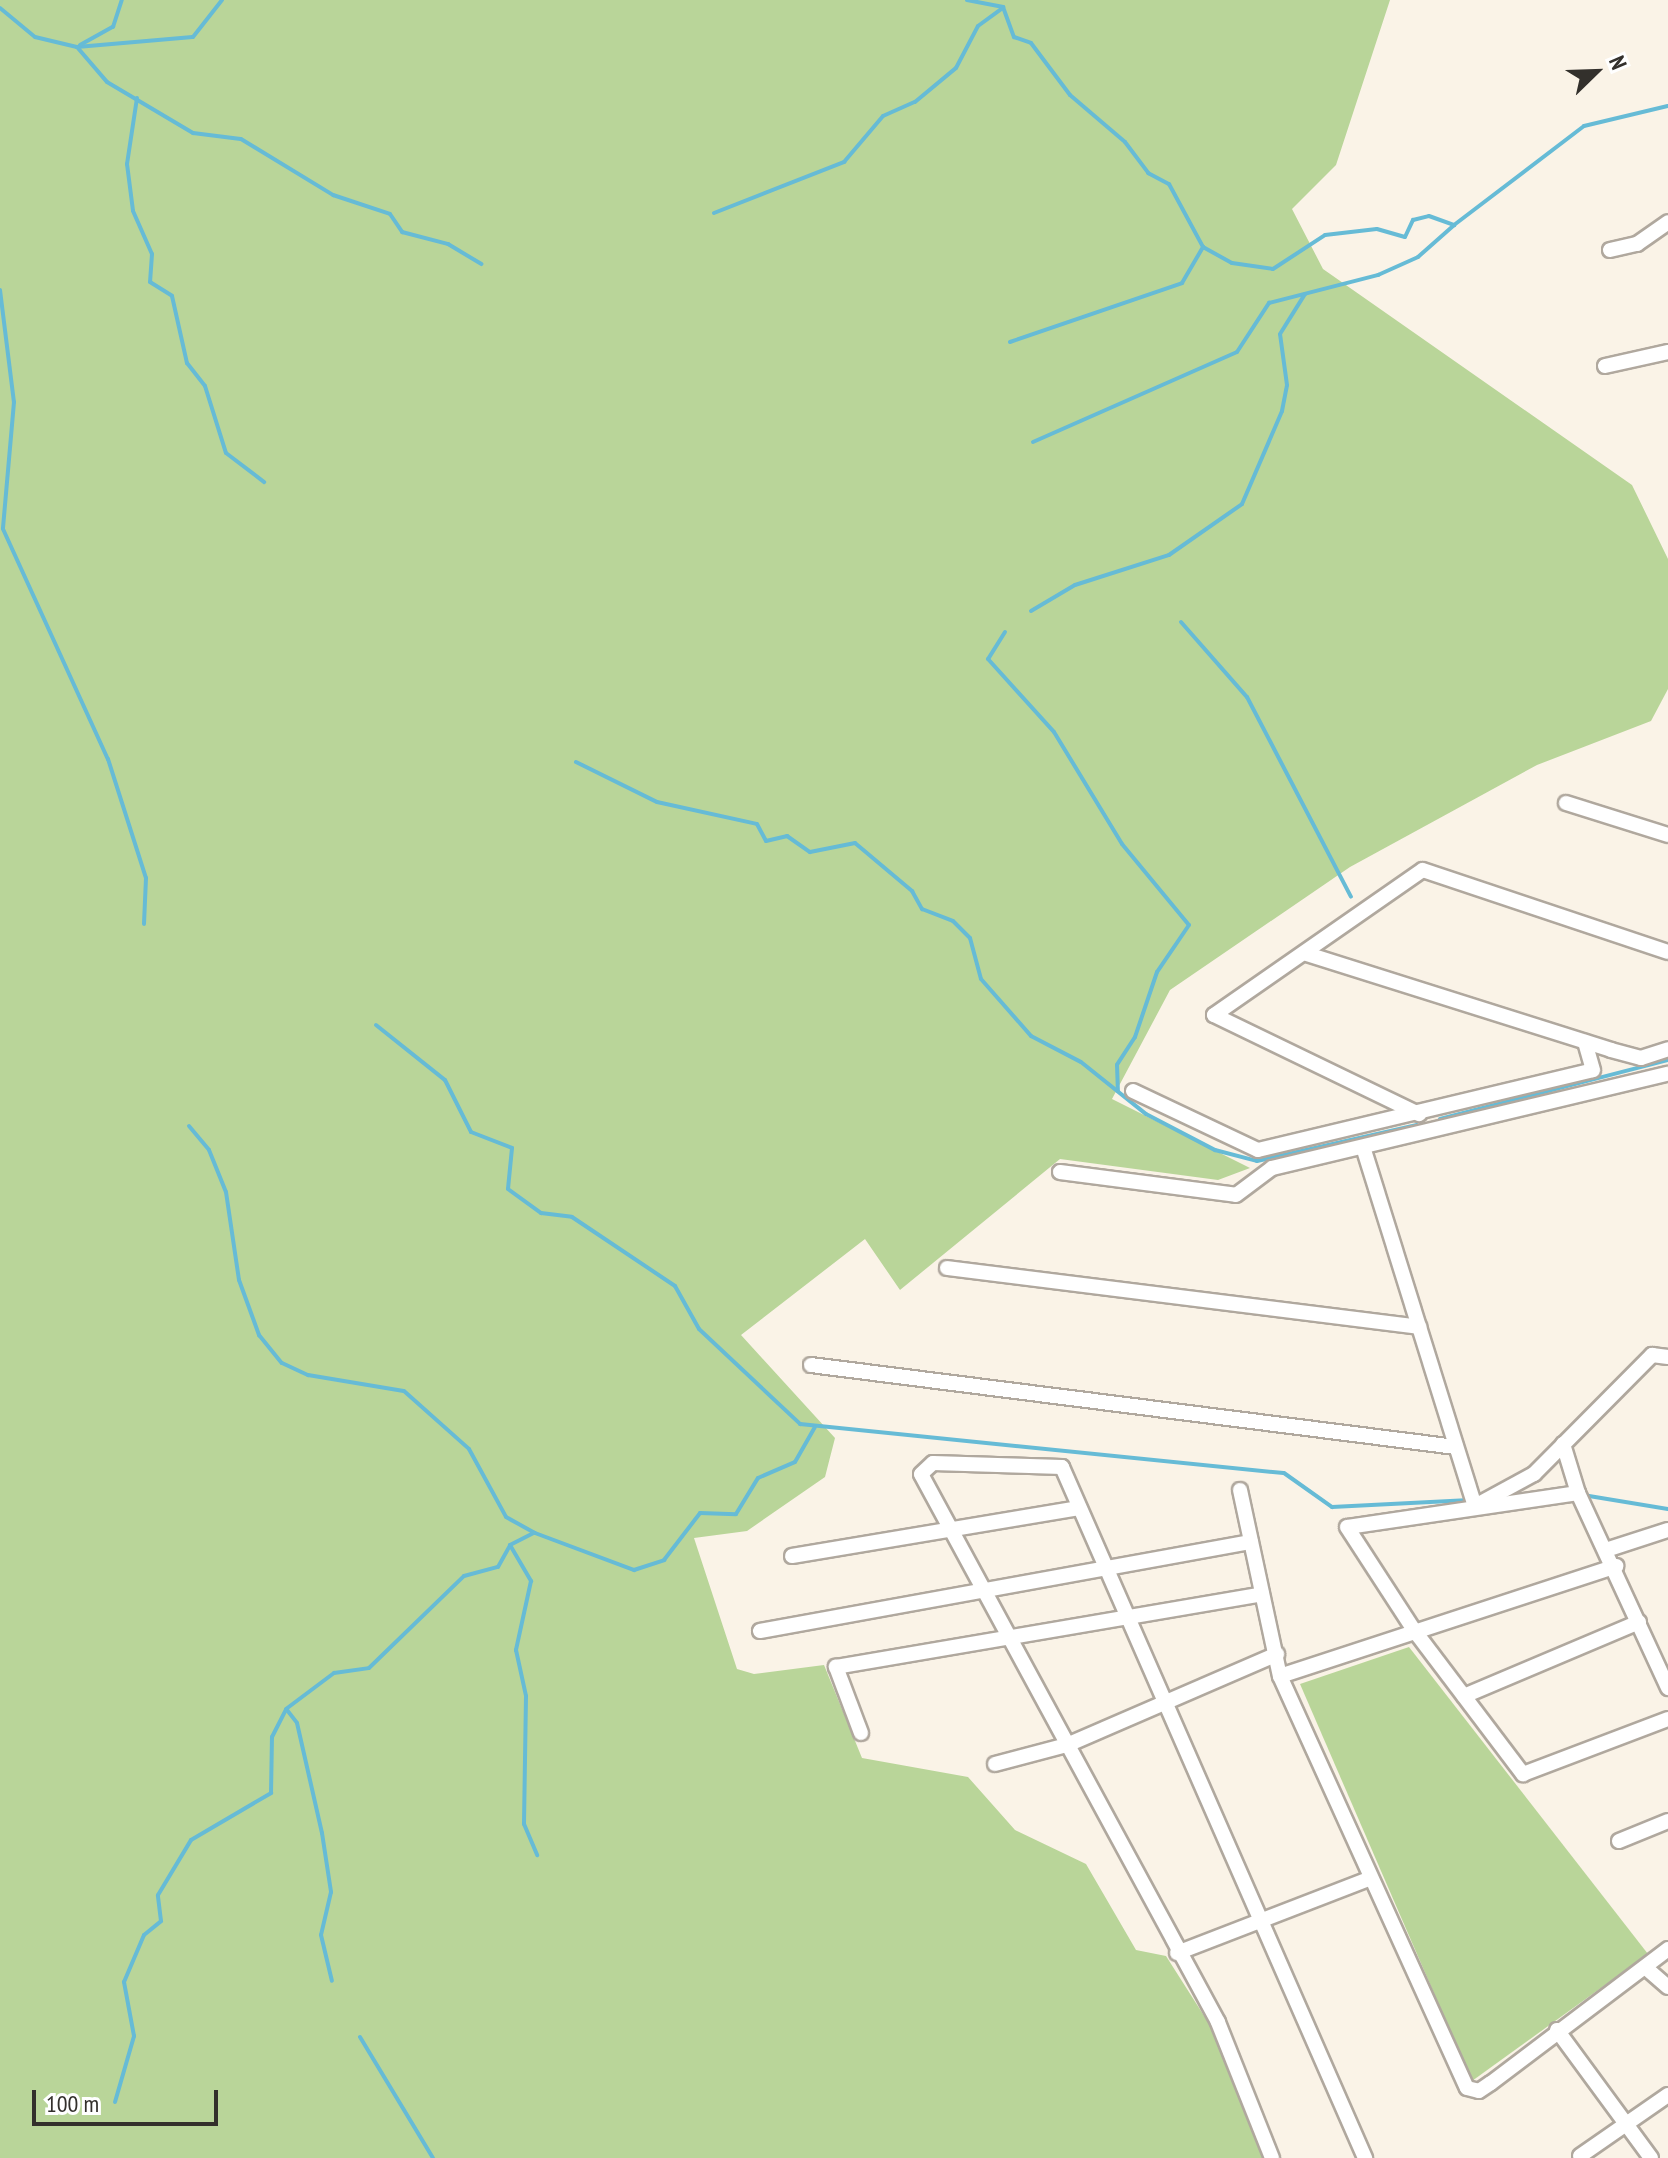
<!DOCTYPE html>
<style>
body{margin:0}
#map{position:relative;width:1668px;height:2158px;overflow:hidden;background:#faf3e7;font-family:"PT Sans Narrow",sans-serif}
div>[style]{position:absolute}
.green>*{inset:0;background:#b9d599}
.stream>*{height:4px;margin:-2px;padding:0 2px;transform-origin:2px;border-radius:2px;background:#66bbd6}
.roads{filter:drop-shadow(2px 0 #b0a89e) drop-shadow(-2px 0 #b0a89e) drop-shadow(0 2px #b0a89e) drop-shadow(0 -2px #b0a89e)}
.minor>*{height:14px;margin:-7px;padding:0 7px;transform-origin:7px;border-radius:7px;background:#fff}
span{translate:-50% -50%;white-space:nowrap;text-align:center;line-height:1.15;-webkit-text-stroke:6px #fff;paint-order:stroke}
.north{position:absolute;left:1556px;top:32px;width:80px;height:80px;-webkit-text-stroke:6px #fff;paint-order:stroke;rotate:67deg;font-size:22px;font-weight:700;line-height:32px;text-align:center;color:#33302c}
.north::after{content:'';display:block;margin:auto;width:28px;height:36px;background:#33302c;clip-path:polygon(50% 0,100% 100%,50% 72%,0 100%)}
.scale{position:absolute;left:32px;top:2090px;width:186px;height:36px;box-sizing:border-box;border:4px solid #33302c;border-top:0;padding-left:10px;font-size:24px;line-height:28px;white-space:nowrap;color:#33302c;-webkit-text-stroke:6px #fff;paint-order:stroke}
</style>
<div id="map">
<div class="green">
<i style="clip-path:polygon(0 0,1390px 0,1336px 165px,1292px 209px,1323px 269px,1632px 485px,1668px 559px,1668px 689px,1651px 721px,1537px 765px,1350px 867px,1170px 990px,1112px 1099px,1250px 1168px,1218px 1180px,1060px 1159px,900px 1290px,865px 1239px,741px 1335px,835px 1438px,825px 1477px,747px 1531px,694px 1538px,737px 1669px,754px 1674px,824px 1665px,862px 1758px,968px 1777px,1015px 1830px,1086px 1864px,1136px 1950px,1166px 1956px,1215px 2033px,1265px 2158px,0 2158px)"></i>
<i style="clip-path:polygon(1409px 1647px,1648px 1954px,1472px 2081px,1300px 1684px)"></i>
</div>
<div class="stream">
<i style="left:967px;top:0;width:37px;rotate:11deg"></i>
<i style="left:1003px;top:7px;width:32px;rotate:70deg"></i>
<i style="left:1014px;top:37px;width:18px;rotate:19deg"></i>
<i style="left:1031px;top:43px;width:65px;rotate:53.1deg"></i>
<i style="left:1070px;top:95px;width:72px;rotate:40.5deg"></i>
<i style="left:1125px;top:142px;width:39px;rotate:53deg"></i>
<i style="left:1148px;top:173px;width:24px;rotate:28deg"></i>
<i style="left:1169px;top:184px;width:72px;rotate:61.6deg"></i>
<i style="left:1203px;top:247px;width:33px;rotate:29deg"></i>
<i style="left:1232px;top:263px;width:41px;rotate:8.3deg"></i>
<i style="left:1273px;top:269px;width:62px;rotate:-33.2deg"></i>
<i style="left:1325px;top:235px;width:52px;rotate:-6.6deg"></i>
<i style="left:1377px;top:229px;width:29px;rotate:16deg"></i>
<i style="left:1405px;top:237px;width:19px;rotate:-65deg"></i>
<i style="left:1413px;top:220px;width:16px;rotate:-14deg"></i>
<i style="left:1429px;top:216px;width:27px;rotate:20deg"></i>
<i style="left:1454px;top:225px;width:163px;rotate:-37.3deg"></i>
<i style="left:1584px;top:126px;width:86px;rotate:-13.4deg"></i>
<i style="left:0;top:8px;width:45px;rotate:39.6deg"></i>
<i style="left:35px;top:37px;width:43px;rotate:13.4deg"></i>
<i style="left:77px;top:47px;width:116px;rotate:-4.9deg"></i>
<i style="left:193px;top:37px;width:47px;rotate:-51.9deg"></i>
<i style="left:80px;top:45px;width:38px;rotate:-29deg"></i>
<i style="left:113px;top:27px;width:28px;rotate:-72deg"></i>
<i style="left:77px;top:47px;width:46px;rotate:49.4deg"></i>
<i style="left:107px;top:82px;width:100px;rotate:30.7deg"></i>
<i style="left:193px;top:133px;width:48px;rotate:7.1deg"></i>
<i style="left:241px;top:139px;width:108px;rotate:31.3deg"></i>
<i style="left:333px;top:195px;width:60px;rotate:18.4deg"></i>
<i style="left:390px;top:214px;width:22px;rotate:56deg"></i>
<i style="left:402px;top:232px;width:48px;rotate:14.6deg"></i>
<i style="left:448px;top:244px;width:39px;rotate:31deg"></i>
<i style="left:137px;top:98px;width:67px;rotate:98.6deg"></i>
<i style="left:127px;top:164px;width:47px;rotate:82.7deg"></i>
<i style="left:133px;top:211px;width:47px;rotate:66.2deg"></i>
<i style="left:152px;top:254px;width:28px;rotate:94deg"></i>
<i style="left:150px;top:282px;width:26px;rotate:32deg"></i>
<i style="left:172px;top:296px;width:69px;rotate:77.4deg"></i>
<i style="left:187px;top:363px;width:29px;rotate:52deg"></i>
<i style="left:205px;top:386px;width:70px;rotate:72.6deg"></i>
<i style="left:226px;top:453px;width:48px;rotate:37.3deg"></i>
<i style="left:714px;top:213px;width:140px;rotate:-21.4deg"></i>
<i style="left:844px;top:162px;width:60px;rotate:-49.7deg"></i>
<i style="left:883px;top:116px;width:35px;rotate:-24deg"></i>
<i style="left:915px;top:102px;width:53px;rotate:-39.7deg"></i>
<i style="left:956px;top:68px;width:47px;rotate:-62.4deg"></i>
<i style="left:978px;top:26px;width:29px;rotate:-36deg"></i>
<i style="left:0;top:290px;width:113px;rotate:82.9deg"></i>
<i style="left:14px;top:402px;width:127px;rotate:95deg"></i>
<i style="left:3px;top:529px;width:253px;rotate:65.5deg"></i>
<i style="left:108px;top:759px;width:125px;rotate:72.3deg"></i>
<i style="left:146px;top:878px;width:46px;rotate:92.5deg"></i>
<i style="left:1010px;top:342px;width:182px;rotate:-18.9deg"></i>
<i style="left:1182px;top:283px;width:42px;rotate:-59.7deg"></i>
<i style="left:1033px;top:442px;width:223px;rotate:-23.8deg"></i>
<i style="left:1237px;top:352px;width:59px;rotate:-56.9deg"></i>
<i style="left:1269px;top:303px;width:113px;rotate:-14.4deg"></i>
<i style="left:1378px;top:275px;width:44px;rotate:-24.2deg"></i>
<i style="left:1418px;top:257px;width:48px;rotate:-41.6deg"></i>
<i style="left:1031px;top:611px;width:51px;rotate:-30.6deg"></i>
<i style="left:1075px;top:585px;width:99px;rotate:-17.7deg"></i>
<i style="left:1169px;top:555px;width:89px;rotate:-34.9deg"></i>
<i style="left:1242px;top:504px;width:101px;rotate:-66.7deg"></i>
<i style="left:1282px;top:411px;width:26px;rotate:-79deg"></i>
<i style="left:1287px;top:385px;width:51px;rotate:-97.8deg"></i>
<i style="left:1280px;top:334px;width:47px;rotate:-58deg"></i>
<i style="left:1181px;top:622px;width:100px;rotate:48.7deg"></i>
<i style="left:1247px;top:697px;width:225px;rotate:62.5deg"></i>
<i style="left:1005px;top:632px;width:32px;rotate:122deg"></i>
<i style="left:988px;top:659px;width:98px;rotate:47.9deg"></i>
<i style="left:1054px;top:732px;width:131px;rotate:58.7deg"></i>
<i style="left:1122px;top:844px;width:105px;rotate:50.4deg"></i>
<i style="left:1189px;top:925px;width:57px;rotate:124.2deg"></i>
<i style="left:1157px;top:972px;width:69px;rotate:108.7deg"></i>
<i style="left:1135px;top:1037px;width:33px;rotate:123deg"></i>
<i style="left:1117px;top:1065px;width:26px;rotate:88deg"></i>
<i style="left:576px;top:762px;width:90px;rotate:26.3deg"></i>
<i style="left:657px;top:802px;width:102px;rotate:12.4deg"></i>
<i style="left:757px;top:824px;width:19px;rotate:62deg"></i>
<i style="left:766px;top:841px;width:22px;rotate:-13deg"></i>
<i style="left:787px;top:836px;width:28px;rotate:35deg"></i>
<i style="left:810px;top:852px;width:46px;rotate:-11.3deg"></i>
<i style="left:855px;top:843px;width:75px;rotate:40.1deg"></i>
<i style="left:912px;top:891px;width:21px;rotate:61deg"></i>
<i style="left:922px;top:909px;width:33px;rotate:21deg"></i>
<i style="left:953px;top:921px;width:24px;rotate:45deg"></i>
<i style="left:970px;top:938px;width:42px;rotate:75deg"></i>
<i style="left:981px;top:979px;width:76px;rotate:48.7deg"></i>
<i style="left:1031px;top:1036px;width:56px;rotate:27.5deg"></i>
<i style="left:1081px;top:1062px;width:83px;rotate:38.7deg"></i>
<i style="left:1146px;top:1114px;width:78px;rotate:27.6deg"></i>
<i style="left:1215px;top:1150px;width:43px;rotate:14.7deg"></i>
<i style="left:1257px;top:1161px;width:164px;rotate:-12.7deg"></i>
<i style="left:376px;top:1025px;width:88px;rotate:38.6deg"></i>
<i style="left:445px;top:1080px;width:58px;rotate:63.4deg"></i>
<i style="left:471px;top:1132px;width:44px;rotate:21.3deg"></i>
<i style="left:512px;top:1148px;width:41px;rotate:95.6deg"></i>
<i style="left:508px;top:1189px;width:41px;rotate:36deg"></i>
<i style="left:541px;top:1213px;width:31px;rotate:7deg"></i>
<i style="left:572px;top:1217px;width:124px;rotate:33.8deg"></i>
<i style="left:675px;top:1286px;width:49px;rotate:60.8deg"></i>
<i style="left:699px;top:1329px;width:139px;rotate:43.2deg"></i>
<i style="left:800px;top:1424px;width:486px;rotate:5.8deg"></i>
<i style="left:1284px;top:1473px;width:59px;rotate:35.3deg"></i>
<i style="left:1332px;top:1507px;width:138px;rotate:-2.9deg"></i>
<i style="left:1440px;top:1119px;width:236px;rotate:-14.5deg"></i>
<i style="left:189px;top:1126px;width:31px;rotate:50deg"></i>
<i style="left:209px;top:1150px;width:45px;rotate:68deg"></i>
<i style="left:226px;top:1192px;width:89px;rotate:81.6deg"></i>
<i style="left:239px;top:1280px;width:59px;rotate:70deg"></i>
<i style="left:259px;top:1335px;width:36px;rotate:51deg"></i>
<i style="left:282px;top:1363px;width:29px;rotate:25deg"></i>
<i style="left:308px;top:1375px;width:97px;rotate:9.5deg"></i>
<i style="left:404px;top:1391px;width:87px;rotate:41.7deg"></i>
<i style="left:469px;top:1449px;width:77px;rotate:61.4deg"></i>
<i style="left:506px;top:1517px;width:33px;rotate:29deg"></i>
<i style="left:535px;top:1533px;width:106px;rotate:20.5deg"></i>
<i style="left:634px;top:1570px;width:32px;rotate:-18deg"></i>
<i style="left:664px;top:1560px;width:59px;rotate:-52.5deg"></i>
<i style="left:700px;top:1513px;width:36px;rotate:2deg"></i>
<i style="left:736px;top:1514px;width:42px;rotate:-58.6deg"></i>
<i style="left:758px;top:1478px;width:40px;rotate:-23.4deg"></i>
<i style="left:795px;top:1462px;width:40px;rotate:-60.3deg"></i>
<i style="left:1583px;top:1495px;width:86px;rotate:9.4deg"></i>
<i style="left:510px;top:1545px;width:42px;rotate:59.7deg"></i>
<i style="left:531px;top:1581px;width:71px;rotate:102.3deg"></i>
<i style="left:516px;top:1650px;width:47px;rotate:77.7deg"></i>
<i style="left:526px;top:1696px;width:128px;rotate:90.9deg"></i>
<i style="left:524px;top:1824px;width:34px;rotate:67deg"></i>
<i style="left:287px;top:1710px;width:16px;rotate:52deg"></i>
<i style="left:297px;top:1723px;width:113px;rotate:77.2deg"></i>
<i style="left:322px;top:1833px;width:60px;rotate:81.3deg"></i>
<i style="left:331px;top:1892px;width:44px;rotate:103.1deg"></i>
<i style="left:321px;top:1935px;width:47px;rotate:76.6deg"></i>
<i style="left:360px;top:2037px;width:141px;rotate:58.9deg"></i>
<i style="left:115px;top:2102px;width:69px;rotate:-73.9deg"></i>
<i style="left:134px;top:2036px;width:55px;rotate:-100.5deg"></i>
<i style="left:124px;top:1982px;width:51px;rotate:-66.9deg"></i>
<i style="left:144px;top:1935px;width:22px;rotate:-39deg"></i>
<i style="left:161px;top:1921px;width:26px;rotate:-97deg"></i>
<i style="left:158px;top:1895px;width:64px;rotate:-59deg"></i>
<i style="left:191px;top:1840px;width:93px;rotate:-30.4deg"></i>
<i style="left:271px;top:1793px;width:56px;rotate:-89deg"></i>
<i style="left:272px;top:1737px;width:31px;rotate:-63deg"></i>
<i style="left:286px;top:1709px;width:60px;rotate:-36.9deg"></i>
<i style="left:334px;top:1673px;width:35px;rotate:-8deg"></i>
<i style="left:369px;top:1668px;width:132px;rotate:-44.1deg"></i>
<i style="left:464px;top:1576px;width:35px;rotate:-15deg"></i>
<i style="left:498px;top:1567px;width:25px;rotate:-61deg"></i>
<i style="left:510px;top:1545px;width:27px;rotate:-27deg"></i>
</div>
<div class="roads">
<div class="minor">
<i style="left:1610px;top:250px;width:28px;rotate:-13deg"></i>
<i style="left:1637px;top:244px;width:38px;rotate:-35deg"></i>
<i style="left:1605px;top:366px;width:65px;rotate:-12.5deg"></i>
<i style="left:1566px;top:803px;width:107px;rotate:17.4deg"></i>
<i style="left:1307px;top:954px;width:319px;rotate:17.5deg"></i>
<i style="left:1611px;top:1050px;width:31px;rotate:15deg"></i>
<i style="left:1641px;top:1058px;width:28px;rotate:-18deg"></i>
<i style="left:1214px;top:1015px;width:254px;rotate:-34.8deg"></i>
<i style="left:1423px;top:870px;width:258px;rotate:18.5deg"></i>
<i style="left:1214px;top:1015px;width:228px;rotate:25.8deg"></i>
<i style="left:1133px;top:1091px;width:138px;rotate:25.3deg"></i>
<i style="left:1258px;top:1150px;width:344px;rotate:-13.4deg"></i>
<i style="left:1593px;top:1070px;width:29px;rotate:-106deg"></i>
<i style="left:1364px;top:1150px;width:373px;rotate:72.7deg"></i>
<i style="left:1475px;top:1506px;width:67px;rotate:-28.5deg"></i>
<i style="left:1534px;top:1474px;width:168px;rotate:-45.2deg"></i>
<i style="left:1652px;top:1355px;width:16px;rotate:7deg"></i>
<i style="left:1060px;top:1172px;width:177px;rotate:7.4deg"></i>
<i style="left:1236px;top:1195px;width:45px;rotate:-36.9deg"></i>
<i style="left:1272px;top:1168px;width:407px;rotate:-13.4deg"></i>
<i style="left:947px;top:1268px;width:476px;rotate:7.1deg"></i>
<i style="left:811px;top:1365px;width:650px;rotate:7.25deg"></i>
<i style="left:1563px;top:1444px;width:51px;rotate:73deg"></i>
<i style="left:1578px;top:1493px;width:215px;rotate:65.2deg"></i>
<i style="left:1240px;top:1490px;width:190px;rotate:77.9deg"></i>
<i style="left:1280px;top:1676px;width:452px;rotate:65.6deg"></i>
<i style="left:1467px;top:2088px;width:12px;rotate:14deg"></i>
<i style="left:1479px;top:2091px;width:14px;rotate:-34deg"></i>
<i style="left:1491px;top:2083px;width:222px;rotate:-37.1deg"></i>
<i style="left:1578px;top:1493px;width:233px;rotate:171.6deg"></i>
<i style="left:1347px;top:1527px;width:123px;rotate:57deg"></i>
<i style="left:1414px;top:1630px;width:181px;rotate:52.9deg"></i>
<i style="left:1523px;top:1774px;width:155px;rotate:-20.8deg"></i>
<i style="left:1609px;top:1549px;width:62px;rotate:-17.9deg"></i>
<i style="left:792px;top:1556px;width:291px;rotate:-9.5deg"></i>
<i style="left:760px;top:1631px;width:499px;rotate:-10.3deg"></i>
<i style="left:1280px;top:1676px;width:354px;rotate:-18.1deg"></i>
<i style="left:1464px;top:1696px;width:190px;rotate:-22.9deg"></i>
<i style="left:861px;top:1733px;width:71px;rotate:-110.7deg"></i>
<i style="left:836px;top:1667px;width:432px;rotate:-9.7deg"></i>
<i style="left:995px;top:1764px;width:74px;rotate:-14.8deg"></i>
<i style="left:1067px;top:1745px;width:229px;rotate:-23.4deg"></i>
<i style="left:1619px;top:1841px;width:53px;rotate:-22.2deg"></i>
<i style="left:1177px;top:1953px;width:206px;rotate:-21.1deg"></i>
<i style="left:1646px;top:1968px;width:29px;rotate:41deg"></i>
<i style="left:1557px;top:2030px;width:159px;rotate:53.7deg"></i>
<i style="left:1580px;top:2156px;width:107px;rotate:-34.7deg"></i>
<i style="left:1272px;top:2158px;width:146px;rotate:-111.7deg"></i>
<i style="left:1218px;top:2022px;width:623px;rotate:-118.46deg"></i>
<i style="left:921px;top:1474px;width:16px;rotate:-43deg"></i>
<i style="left:933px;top:1463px;width:129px;rotate:1.8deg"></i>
<i style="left:1062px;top:1467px;width:755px;rotate:66.32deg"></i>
</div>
</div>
<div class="north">N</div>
<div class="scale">100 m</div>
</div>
